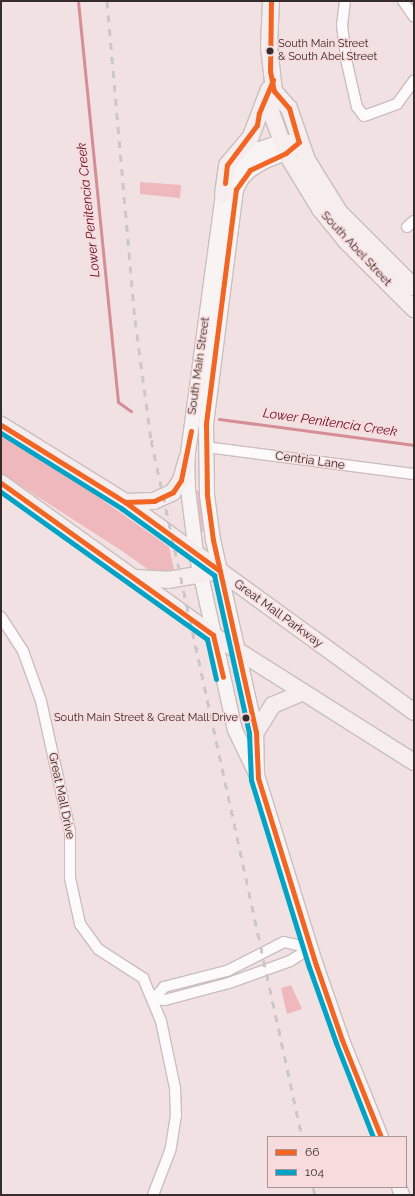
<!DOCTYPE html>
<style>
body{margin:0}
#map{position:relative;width:415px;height:1196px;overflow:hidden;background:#f2e1e2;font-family:Raleway,sans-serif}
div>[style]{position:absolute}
.green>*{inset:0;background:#eeb8bc}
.stream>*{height:3px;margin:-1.5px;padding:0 1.5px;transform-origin:1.5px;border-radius:1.5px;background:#d58e95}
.roads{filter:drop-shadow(1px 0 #cabebe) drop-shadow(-1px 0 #cabebe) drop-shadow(0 1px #cabebe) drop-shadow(0 -1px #cabebe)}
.minor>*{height:10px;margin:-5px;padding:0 5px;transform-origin:5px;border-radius:5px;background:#fdfafb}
.secondary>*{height:14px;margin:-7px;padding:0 7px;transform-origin:7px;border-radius:7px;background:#f9f4f4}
.primary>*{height:16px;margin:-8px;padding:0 8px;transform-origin:8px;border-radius:8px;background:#f5edee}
.rail>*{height:3px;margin-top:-1.5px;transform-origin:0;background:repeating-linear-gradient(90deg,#cdc8c8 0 7px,transparent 0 14px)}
.bus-1>*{height:5px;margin:-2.5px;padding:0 2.5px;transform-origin:2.5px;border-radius:2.5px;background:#f26522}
.bus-2>*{height:5px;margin:-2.5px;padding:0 2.5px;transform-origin:2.5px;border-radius:2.5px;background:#03a3c6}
.dots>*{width:11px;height:11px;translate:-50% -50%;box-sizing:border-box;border:2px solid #f8dbdc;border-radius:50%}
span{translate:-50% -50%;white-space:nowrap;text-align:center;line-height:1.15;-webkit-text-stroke:3px #f8dbdc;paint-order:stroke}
.bus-label{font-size:11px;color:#362c2c}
.left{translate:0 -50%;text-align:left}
.right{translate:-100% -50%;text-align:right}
.street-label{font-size:12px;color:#362c2c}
.water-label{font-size:13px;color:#650d21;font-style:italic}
.frame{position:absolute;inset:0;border:2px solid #362c2c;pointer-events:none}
.legend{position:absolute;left:267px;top:1136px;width:140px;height:52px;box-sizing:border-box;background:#f8dbdc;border:1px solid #aa9596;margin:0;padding:5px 7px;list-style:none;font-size:12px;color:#362c2c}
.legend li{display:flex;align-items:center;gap:8px;height:20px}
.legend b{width:20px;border:1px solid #aa9596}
</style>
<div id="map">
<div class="green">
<i style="clip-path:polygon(140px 182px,181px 185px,180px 198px,140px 194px)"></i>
<i style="clip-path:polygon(1px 434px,73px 479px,169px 547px,175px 573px,156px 575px,122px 551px,1px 473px)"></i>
<i style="clip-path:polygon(197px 491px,200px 491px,203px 532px,200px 530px)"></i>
<i style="clip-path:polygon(291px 985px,302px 1009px,287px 1014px,281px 988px)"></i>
</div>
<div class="stream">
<i style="left:78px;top:1px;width:403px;rotate:84.3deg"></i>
<i style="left:118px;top:402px;width:16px;rotate:35deg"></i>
<i style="left:219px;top:419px;width:197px;rotate:7.6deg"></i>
</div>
<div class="roads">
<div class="minor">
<i style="left:345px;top:1px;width:24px;rotate:97deg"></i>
<i style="left:342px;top:25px;width:34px;rotate:83deg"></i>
<i style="left:346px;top:59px;width:49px;rotate:77.1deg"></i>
<i style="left:357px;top:107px;width:11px;rotate:52deg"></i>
<i style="left:364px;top:116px;width:35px;rotate:-20deg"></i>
<i style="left:397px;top:104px;width:29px;rotate:-54deg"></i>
<i style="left:403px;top:1px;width:19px;rotate:55deg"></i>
<i style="left:407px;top:227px;width:9px;rotate:-41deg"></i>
<i style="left:206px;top:447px;width:210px;rotate:7.4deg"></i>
<i style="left:1px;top:617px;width:40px;rotate:57.1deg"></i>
<i style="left:23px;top:651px;width:53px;rotate:70.2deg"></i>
<i style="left:41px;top:701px;width:134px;rotate:77.5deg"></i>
<i style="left:70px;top:832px;width:46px;rotate:90deg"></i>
<i style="left:70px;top:878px;width:47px;rotate:77.7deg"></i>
<i style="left:80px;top:924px;width:31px;rotate:54deg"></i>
<i style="left:98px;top:949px;width:54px;rotate:32.8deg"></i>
<i style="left:143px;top:978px;width:47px;rotate:67.3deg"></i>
<i style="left:161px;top:1021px;width:68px;rotate:78.2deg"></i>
<i style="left:175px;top:1088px;width:27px;rotate:88deg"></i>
<i style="left:176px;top:1115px;width:36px;rotate:99deg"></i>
<i style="left:170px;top:1151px;width:47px;rotate:111.1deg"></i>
<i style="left:154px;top:999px;width:16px;rotate:-50deg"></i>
<i style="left:164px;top:987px;width:65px;rotate:-14.3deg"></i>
<i style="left:227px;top:971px;width:64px;rotate:-27deg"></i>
<i style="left:284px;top:942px;width:28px;rotate:13deg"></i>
<i style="left:154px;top:999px;width:11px;rotate:5deg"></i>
<i style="left:165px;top:1000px;width:66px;rotate:-14.9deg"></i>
<i style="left:229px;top:983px;width:65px;rotate:-19.8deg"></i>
<i style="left:290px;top:961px;width:25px;rotate:-32deg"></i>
</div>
<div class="secondary">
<i style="left:299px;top:142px;width:18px;rotate:180deg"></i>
<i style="left:281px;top:142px;width:23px;rotate:162deg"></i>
<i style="left:259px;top:149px;width:23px;rotate:142deg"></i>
<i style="left:241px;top:163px;width:36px;rotate:120deg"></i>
<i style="left:223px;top:194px;width:267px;rotate:97.7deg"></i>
<i style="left:187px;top:459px;width:30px;rotate:88deg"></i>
<i style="left:188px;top:489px;width:64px;rotate:82.9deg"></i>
<i style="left:196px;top:553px;width:181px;rotate:77.6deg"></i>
<i style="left:235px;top:730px;width:53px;rotate:64.4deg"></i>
<i style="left:258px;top:778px;width:196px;rotate:72.8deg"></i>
<i style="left:316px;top:965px;width:79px;rotate:70.9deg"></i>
<i style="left:342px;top:1040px;width:105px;rotate:68.1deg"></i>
<i style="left:257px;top:772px;width:40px;rotate:-91.4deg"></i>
<i style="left:256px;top:732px;width:197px;rotate:-102.6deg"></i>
<i style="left:213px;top:540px;width:45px;rotate:-97.6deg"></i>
<i style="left:207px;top:495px;width:71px;rotate:-90.8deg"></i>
<i style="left:206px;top:424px;width:237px;rotate:-82.7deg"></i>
<i style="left:236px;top:189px;width:13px;rotate:-61deg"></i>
<i style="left:242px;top:178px;width:11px;rotate:-45deg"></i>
<i style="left:250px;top:170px;width:17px;rotate:-31deg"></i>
<i style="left:265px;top:161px;width:22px;rotate:-21deg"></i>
<i style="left:286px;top:153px;width:11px;rotate:-38deg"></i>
<i style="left:399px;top:1187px;width:9px;rotate:69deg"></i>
</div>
<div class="primary">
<i style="left:271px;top:1px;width:46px;rotate:92.5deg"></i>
<i style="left:269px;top:47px;width:44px;rotate:83.5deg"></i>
<i style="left:274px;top:91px;width:21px;rotate:98deg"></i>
<i style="left:271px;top:112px;width:44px;rotate:69.9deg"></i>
<i style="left:286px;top:153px;width:66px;rotate:58.7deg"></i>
<i style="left:320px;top:209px;width:40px;rotate:51deg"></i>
<i style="left:345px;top:240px;width:98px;rotate:45deg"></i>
<i style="left:274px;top:91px;width:23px;rotate:49deg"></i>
<i style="left:289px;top:108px;width:55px;rotate:70.9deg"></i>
<i style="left:307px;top:160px;width:62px;rotate:58.1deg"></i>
<i style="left:340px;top:213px;width:105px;rotate:45deg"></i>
<i style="left:223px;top:194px;width:29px;rotate:-82deg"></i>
<i style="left:227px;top:165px;width:38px;rotate:-50deg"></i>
<i style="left:251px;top:136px;width:50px;rotate:-69deg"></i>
<i style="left:1px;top:425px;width:146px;rotate:31.8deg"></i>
<i style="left:125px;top:502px;width:357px;rotate:36deg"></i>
<i style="left:1px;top:483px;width:261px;rotate:35.6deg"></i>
<i style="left:213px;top:635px;width:238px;rotate:32.3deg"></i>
<i style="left:125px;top:502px;width:29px;rotate:-2deg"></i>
<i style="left:154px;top:501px;width:21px;rotate:-25deg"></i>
<i style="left:173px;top:492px;width:14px;rotate:-56deg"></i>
<i style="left:181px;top:480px;width:22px;rotate:-74deg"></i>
<i style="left:135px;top:578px;width:33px;rotate:3deg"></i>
<i style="left:168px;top:580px;width:53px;rotate:-9.8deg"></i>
<i style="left:256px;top:732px;width:32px;rotate:-58deg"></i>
<i style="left:273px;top:705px;width:33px;rotate:-23deg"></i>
</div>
</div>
<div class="rail">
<i style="left:107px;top:1px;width:320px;rotate:85deg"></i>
<i style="left:135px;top:320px;width:121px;rotate:82.4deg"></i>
<i style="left:151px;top:440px;width:713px;rotate:77.78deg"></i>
<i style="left:313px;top:1187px;width:8px;rotate:76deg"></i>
</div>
<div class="bus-1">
<i style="left:271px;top:1px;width:70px;rotate:90.8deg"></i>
<i style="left:270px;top:71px;width:20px;rotate:79deg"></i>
<i style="left:274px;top:91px;width:23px;rotate:49deg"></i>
<i style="left:289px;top:108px;width:35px;rotate:74deg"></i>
<i style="left:299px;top:142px;width:17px;rotate:140deg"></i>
<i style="left:286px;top:153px;width:40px;rotate:155deg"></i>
<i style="left:250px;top:170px;width:24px;rotate:126deg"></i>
<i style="left:236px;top:189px;width:237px;rotate:97.3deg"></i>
<i style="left:206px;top:424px;width:71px;rotate:89.2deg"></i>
<i style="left:207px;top:495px;width:45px;rotate:82.4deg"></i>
<i style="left:213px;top:540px;width:197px;rotate:77.4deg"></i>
<i style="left:256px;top:732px;width:46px;rotate:87.5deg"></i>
<i style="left:258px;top:778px;width:196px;rotate:72.8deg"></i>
<i style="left:316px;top:965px;width:79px;rotate:70.9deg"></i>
<i style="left:342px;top:1040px;width:105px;rotate:68.1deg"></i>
<i style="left:225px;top:183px;width:18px;rotate:-84deg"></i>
<i style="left:227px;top:165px;width:50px;rotate:-53.1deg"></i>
<i style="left:257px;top:125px;width:12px;rotate:-81deg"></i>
<i style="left:259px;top:113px;width:36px;rotate:-67deg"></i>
<i style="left:1px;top:425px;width:146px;rotate:31.8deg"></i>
<i style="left:125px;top:502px;width:117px;rotate:36deg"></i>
<i style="left:1px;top:483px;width:261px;rotate:35.6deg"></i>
<i style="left:213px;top:635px;width:43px;rotate:76.6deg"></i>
<i style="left:125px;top:502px;width:29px;rotate:-2deg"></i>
<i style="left:154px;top:501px;width:21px;rotate:-25deg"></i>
<i style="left:173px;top:492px;width:14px;rotate:-56deg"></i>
<i style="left:181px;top:480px;width:50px;rotate:-78.5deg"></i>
</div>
<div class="bus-2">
<i style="left:1px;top:433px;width:142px;rotate:32deg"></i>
<i style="left:121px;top:508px;width:115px;rotate:35.8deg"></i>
<i style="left:214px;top:575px;width:162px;rotate:77.5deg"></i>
<i style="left:249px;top:733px;width:47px;rotate:87.6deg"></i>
<i style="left:251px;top:780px;width:196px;rotate:72.8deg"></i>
<i style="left:309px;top:967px;width:81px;rotate:70.4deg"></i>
<i style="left:336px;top:1043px;width:101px;rotate:68.5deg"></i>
<i style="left:1px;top:492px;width:253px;rotate:35.5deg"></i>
<i style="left:207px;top:639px;width:41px;rotate:77.3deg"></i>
</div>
<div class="dots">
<i style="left:270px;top:51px;background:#362c2c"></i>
<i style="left:246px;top:718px;background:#362c2c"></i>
</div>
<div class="bus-label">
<span class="left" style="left:278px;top:51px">South Main Street<br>&amp; South Abel Street</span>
<span class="right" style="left:238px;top:718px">South Main Street &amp; Great Mall Drive</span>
</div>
<div class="street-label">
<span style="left:356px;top:249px;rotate:47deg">South Abel Street</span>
<span style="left:199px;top:366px;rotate:-82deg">South Main Street</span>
<span style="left:310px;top:461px;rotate:8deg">Centria Lane</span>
<span style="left:278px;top:614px;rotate:36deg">Great Mall Parkway</span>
<span style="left:61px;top:796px;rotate:78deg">Great Mall Drive</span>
</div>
<div class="water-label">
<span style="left:89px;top:210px;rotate:-96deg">Lower Penitencia Creek</span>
<span style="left:330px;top:423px;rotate:8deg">Lower Penitencia Creek</span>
</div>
<div class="frame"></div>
<ul class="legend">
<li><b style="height:5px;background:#f26522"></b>66</li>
<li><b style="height:5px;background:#03a3c6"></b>104</li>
</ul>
</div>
